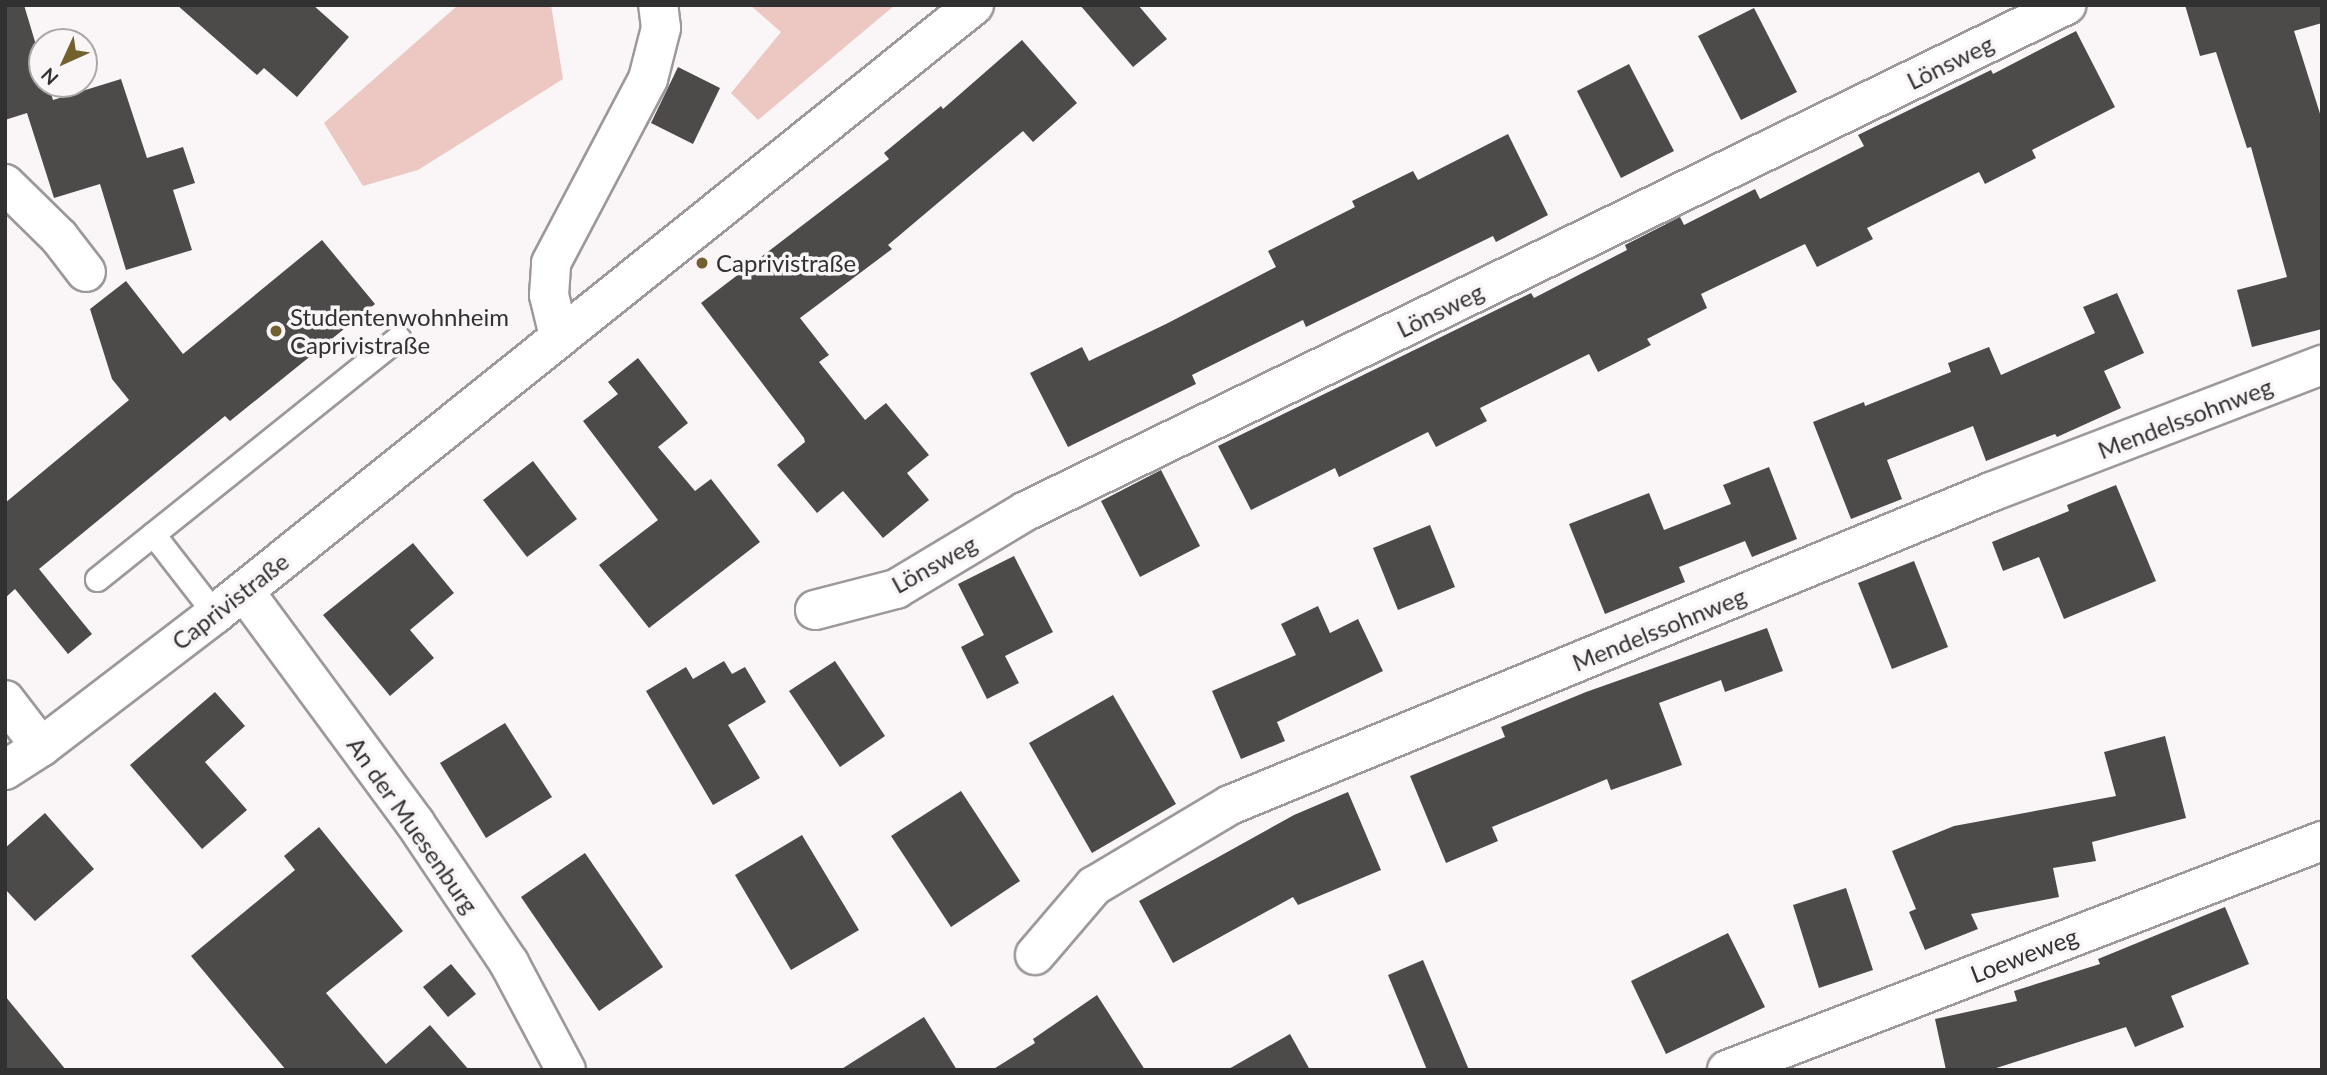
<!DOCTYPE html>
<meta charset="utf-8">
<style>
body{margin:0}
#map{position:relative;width:2327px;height:1075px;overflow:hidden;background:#faf6f8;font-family:Lato,sans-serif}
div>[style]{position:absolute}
.green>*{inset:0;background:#edc7c1}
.building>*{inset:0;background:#4d4a4a}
.roads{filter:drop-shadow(2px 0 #9d999b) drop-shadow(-2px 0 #9d999b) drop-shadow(0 2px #9d999b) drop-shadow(0 -2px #9d999b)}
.lane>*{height:23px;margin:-11.5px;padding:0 11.5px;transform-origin:11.5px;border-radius:11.5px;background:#fff}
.street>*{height:38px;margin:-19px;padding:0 19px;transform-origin:19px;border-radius:19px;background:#fff}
.dots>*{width:19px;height:19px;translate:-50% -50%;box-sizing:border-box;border:4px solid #faf6f8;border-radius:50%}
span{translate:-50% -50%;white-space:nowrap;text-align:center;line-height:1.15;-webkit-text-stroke:7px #faf6f8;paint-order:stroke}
.street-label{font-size:24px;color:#323132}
.poi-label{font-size:24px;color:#323132}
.left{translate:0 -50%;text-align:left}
.frame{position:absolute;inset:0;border:7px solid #323132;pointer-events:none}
.north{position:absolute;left:28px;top:28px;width:70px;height:70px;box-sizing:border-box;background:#faf6f8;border:2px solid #aaa7a9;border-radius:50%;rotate:225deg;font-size:19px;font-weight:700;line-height:28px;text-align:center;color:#323132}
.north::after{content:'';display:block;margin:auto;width:24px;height:32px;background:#73602f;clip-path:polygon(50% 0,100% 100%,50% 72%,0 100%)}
</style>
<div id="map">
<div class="green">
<i style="clip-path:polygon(551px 5px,563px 79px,418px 170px,363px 186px,324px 123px,457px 6px)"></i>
<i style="clip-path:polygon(750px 5px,895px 5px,758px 120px,731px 93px,781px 32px)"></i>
</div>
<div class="building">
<i style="clip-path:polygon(5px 5px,24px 5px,42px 65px,42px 84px,48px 84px,53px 100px,121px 79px,147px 158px,183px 147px,195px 183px,173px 190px,192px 250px,126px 270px,100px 184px,54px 198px,27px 113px,5px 120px)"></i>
<i style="clip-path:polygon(177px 5px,313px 5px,349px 37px,297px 97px,264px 68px,257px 75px)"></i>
<i style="clip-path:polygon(1080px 5px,1138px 5px,1167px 39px,1133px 67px)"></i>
<i style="clip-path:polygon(2185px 5px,2322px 5px,2322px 23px,2294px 31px,2322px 120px,2322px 329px,2252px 347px,2237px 290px,2287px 277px,2251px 147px,2247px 148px,2216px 52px,2200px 56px)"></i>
<i style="clip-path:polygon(1754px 8px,1797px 92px,1741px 120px,1698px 36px)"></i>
<i style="clip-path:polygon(2076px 31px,2115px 107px,2032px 150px,2036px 158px,1985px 184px,1979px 172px,1867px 228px,1873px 239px,1817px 267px,1805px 244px,1701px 294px,1707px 308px,1647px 339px,1651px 345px,1598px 372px,1589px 354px,1480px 408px,1487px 421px,1436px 447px,1428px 432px,1339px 477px,1335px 468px,1251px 510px,1218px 446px,1531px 293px,1534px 298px,1627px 250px,1625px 245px,1680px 217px,1684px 225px,1755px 189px,1760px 199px,1864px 146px,1858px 135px,1991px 70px,1993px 74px)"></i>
<i style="clip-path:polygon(1022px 40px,1077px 103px,1033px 142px,1023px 131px,888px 245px,892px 249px,800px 318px,829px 355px,819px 362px,865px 420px,886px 403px,929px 455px,907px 473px,929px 500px,883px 538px,843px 491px,817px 513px,777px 465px,805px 442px,804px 438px,701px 303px,889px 159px,884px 153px,941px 106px,943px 109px)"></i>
<i style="clip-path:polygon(1629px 64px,1674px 151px,1621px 178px,1577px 91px)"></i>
<i style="clip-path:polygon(678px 67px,720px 88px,693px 144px,651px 123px)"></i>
<i style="clip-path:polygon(1508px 134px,1548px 215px,1496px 242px,1493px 236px,1306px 327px,1303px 320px,1192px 375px,1196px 384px,1068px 447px,1030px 373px,1082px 347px,1089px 361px,1166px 324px,1276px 267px,1268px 251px,1355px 207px,1352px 201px,1413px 171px,1418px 180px)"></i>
<i style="clip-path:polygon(322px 240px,375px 304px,230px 421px,225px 416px,39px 569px,92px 634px,68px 654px,15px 589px,5px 598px,5px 503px,129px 400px,112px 379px,90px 309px,126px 281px,183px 354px)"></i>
<i style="clip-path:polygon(2117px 293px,2144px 353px,2104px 371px,2121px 408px,2057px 437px,2055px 434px,1986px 461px,1973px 426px,1887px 460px,1902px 499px,1851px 519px,1813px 422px,1864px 402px,1865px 406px,1951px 372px,1948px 363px,1989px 347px,2001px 375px,2095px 333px,2083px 307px)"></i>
<i style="clip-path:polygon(638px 358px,688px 423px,658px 447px,695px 491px,711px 479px,760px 542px,649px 628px,599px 565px,658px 520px,583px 421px,618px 394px,608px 382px)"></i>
<i style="clip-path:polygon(533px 461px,577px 519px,527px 557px,483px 500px)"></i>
<i style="clip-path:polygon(1769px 467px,1797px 539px,1752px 557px,1745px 541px,1679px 567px,1685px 582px,1605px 614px,1569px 524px,1649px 493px,1664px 530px,1731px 504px,1723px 485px)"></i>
<i style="clip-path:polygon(1161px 470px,1200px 546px,1140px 577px,1101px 501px)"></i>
<i style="clip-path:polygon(2116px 485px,2156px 581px,2064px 619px,2039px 557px,2003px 571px,1992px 542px,2069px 511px,2067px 505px)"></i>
<i style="clip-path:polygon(1430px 525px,1455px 587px,1398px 610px,1373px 548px)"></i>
<i style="clip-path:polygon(413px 543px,454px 593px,410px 630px,434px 658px,390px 696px,323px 615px)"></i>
<i style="clip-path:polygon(1014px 556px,1053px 632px,1005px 656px,1019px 683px,987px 699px,961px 647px,984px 635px,958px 584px)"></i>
<i style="clip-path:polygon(1914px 561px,1948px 647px,1892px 669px,1858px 583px)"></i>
<i style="clip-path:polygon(1318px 606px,1330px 633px,1358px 619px,1383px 671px,1277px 722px,1285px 741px,1241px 759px,1212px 691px,1296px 655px,1281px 624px)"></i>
<i style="clip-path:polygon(1767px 628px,1783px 671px,1725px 692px,1721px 680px,1659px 703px,1682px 765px,1611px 790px,1607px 779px,1492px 827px,1498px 841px,1446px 863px,1410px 776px,1505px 737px,1501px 727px,1586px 692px)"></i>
<i style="clip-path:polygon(724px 661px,732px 674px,745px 667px,766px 702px,728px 725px,760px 778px,713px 805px,646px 691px,686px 667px,693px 679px)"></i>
<i style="clip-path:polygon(835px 661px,885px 736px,840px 767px,789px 691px)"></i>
<i style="clip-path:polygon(215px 692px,245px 726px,205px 762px,247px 810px,202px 849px,130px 765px)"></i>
<i style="clip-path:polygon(1113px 695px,1176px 804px,1092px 853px,1029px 743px)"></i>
<i style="clip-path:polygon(505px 723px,552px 797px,486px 838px,440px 763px)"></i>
<i style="clip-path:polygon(2165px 736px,2186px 818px,2092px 842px,2096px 861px,2053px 868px,2059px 897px,1971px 914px,1978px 929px,1925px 950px,1909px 912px,1916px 909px,1892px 851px,1954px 826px,2116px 796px,2104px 752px)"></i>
<i style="clip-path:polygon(961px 791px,1020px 881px,951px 927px,891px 836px)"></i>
<i style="clip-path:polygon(1348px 792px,1381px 870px,1298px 905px,1293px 897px,1173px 963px,1139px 901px,1294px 815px)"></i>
<i style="clip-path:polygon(45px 813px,94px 869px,35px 921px,5px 889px,5px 848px)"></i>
<i style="clip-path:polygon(319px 827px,403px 931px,326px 993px,386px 1064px,430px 1025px,469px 1070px,286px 1070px,191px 956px,295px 870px,284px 856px)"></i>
<i style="clip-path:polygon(802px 835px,859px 930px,791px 970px,735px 875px)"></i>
<i style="clip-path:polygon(585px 853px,663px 967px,599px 1011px,521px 897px)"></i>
<i style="clip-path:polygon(1846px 888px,1873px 970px,1819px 988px,1793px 905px)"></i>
<i style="clip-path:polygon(2225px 907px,2249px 964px,2171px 996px,2184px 1027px,2135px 1047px,2126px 1027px,1990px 1070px,1946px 1070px,1935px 1019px,2017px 1001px,2014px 991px,2100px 964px,2098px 959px)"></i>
<i style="clip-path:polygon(1728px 933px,1765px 1007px,1666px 1054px,1631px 981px)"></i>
<i style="clip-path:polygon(1423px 960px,1469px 1070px,1427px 1070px,1388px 975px)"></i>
<i style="clip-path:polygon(451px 964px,476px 994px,448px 1017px,423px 987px)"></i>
<i style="clip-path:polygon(1097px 995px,1145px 1070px,992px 1070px,1035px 1043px,1033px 1039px)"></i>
<i style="clip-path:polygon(5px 996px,66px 1070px,5px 1070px)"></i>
<i style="clip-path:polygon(924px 1017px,957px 1070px,840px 1070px)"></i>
<i style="clip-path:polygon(1290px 1034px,1310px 1070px,1227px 1070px)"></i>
</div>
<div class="roads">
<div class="lane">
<i style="left:153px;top:534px;width:101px;rotate:52.2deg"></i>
<i style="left:97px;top:579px;width:386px;rotate:-38.7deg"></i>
</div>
<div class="street">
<i style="left:5px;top:184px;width:76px;rotate:44.5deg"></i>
<i style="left:59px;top:237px;width:44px;rotate:52.4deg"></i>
<i style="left:559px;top:336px;width:42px;rotate:-103.7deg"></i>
<i style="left:549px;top:295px;width:32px;rotate:-86deg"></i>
<i style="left:551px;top:263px;width:208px;rotate:-62.2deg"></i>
<i style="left:648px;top:79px;width:53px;rotate:-75.7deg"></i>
<i style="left:661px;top:28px;width:23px;rotate:-97deg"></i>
<i style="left:244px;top:591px;width:288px;rotate:53.6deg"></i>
<i style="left:415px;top:823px;width:169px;rotate:56.1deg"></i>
<i style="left:509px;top:963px;width:121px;rotate:62deg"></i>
<i style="left:815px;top:610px;width:84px;rotate:-14.5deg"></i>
<i style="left:896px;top:589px;width:152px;rotate:-31deg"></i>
<i style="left:1026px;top:511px;width:1157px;rotate:-25.94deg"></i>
<i style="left:5px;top:700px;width:59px;rotate:52.5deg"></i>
<i style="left:5px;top:770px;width:43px;rotate:-32.6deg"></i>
<i style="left:41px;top:747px;width:219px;rotate:-37.4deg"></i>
<i style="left:215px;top:614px;width:973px;rotate:-38.74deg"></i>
<i style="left:1035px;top:955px;width:91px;rotate:-49.5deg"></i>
<i style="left:1094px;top:886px;width:158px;rotate:-30.8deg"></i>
<i style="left:1230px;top:805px;width:823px;rotate:-22.36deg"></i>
<i style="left:1991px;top:492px;width:355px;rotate:-21deg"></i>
<i style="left:1727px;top:1070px;width:638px;rotate:-21.05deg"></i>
</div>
</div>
<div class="dots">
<i style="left:702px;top:263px;background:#73602f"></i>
<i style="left:276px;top:331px;background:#73602f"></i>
</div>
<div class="street-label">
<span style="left:1950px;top:62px;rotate:-26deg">Lönsweg</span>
<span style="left:1440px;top:310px;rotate:-26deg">Lönsweg</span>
<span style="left:2185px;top:418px;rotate:-21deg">Mendelssohnweg</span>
<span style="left:934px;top:564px;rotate:-29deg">Lönsweg</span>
<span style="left:230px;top:601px;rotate:-38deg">Caprivistraße</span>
<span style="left:1659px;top:629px;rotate:-22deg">Mendelssohnweg</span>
<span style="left:413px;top:825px;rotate:55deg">An der Muesenburg</span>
<span style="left:2024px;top:955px;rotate:-21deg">Loeweweg</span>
</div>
<div class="poi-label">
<span class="left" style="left:716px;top:263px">Caprivistraße</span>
<span class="left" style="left:290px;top:331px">Studentenwohnheim<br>Caprivistraße</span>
</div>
<div class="frame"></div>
<div class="north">N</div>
</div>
